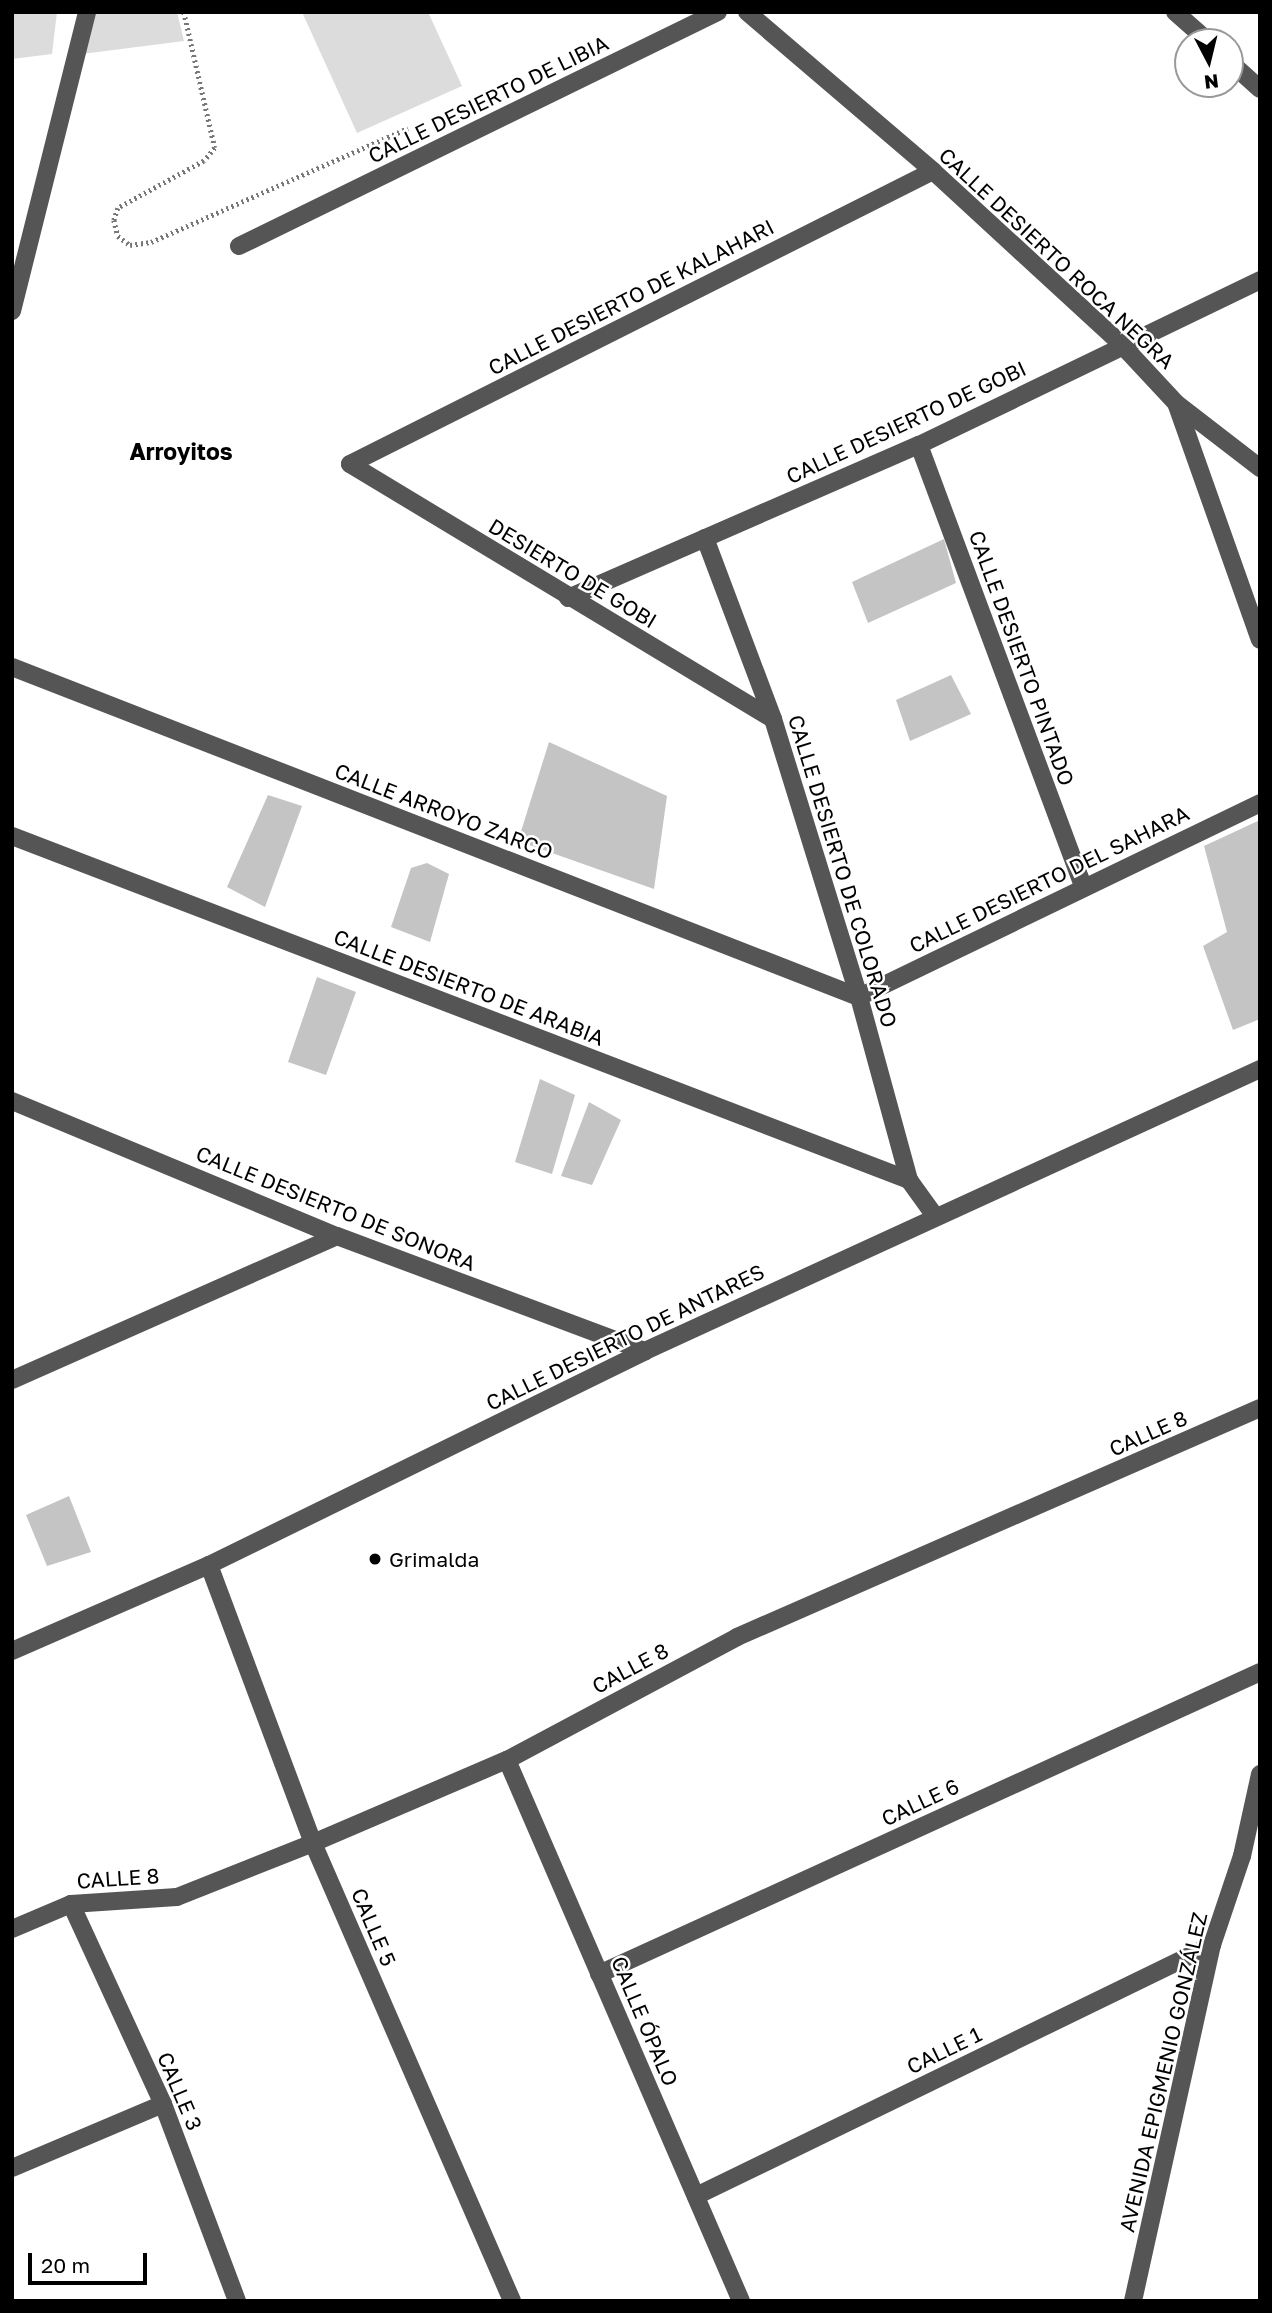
<!DOCTYPE html>
<meta charset="utf-8">
<style>
body{margin:0}
#map{position:relative;width:1272px;height:2313px;overflow:hidden;background:#fff;font-family:"Golos Text",sans-serif}
div>[style]{position:absolute}
.green>*{inset:0;background:#dcdcdc}
.building>*{inset:0;background:#c4c4c4}
.path>*{height:4.5px;margin-top:-2.25px;transform-origin:0;background:repeating-linear-gradient(90deg,#777 0 2px,transparent 0 5.5px)}
.minor>*{height:18px;margin:-9px;padding:0 9px;transform-origin:9px;border-radius:9px;background:#555}
.dots>*{width:19px;height:19px;translate:-50% -50%;box-sizing:border-box;border:4px solid #fff;border-radius:50%}
span{translate:-50% -50%;white-space:nowrap;text-align:center;line-height:1.15;-webkit-text-stroke:5px #fff;paint-order:stroke}
.street-label{font-size:21px;color:#000}
.poi-label{font-size:21px;color:#000}
.left{translate:0 -50%;text-align:left}
.neighbourhood-label{font-size:23px;color:#000;font-weight:700}
.frame{position:absolute;inset:0;border:14px solid #000;pointer-events:none}
.north{position:absolute;left:1174px;top:28px;width:70px;height:70px;box-sizing:border-box;background:#fff;border:2px solid #999;border-radius:50%;rotate:173deg;font-size:19px;font-weight:700;line-height:28px;text-align:center;color:#000}
.north::after{content:'';display:block;margin:auto;width:24px;height:32px;background:#000;clip-path:polygon(50% 0,100% 100%,50% 72%,0 100%)}
.scale{position:absolute;left:28px;top:2253px;width:119px;height:32px;box-sizing:border-box;border:4px solid #000;border-top:0;padding-left:9px;font-size:21px;line-height:24px;white-space:nowrap;color:#000;-webkit-text-stroke:5px #fff;paint-order:stroke}
</style>
<div id="map">
<div class="green">
<i style="clip-path:polygon(12px 12px,57px 12px,52px 54px,12px 59px)"></i>
<i style="clip-path:polygon(90px 12px,177px 12px,184px 41px,82px 54px)"></i>
<i style="clip-path:polygon(302px 12px,428px 12px,462px 86px,357px 133px)"></i>
</div>
<div class="building">
<i style="clip-path:polygon(944px 539px,956px 583px,868px 623px,852px 582px)"></i>
<i style="clip-path:polygon(951px 675px,971px 714px,910px 741px,896px 700px)"></i>
<i style="clip-path:polygon(549px 742px,667px 796px,654px 889px,518px 841px)"></i>
<i style="clip-path:polygon(268px 795px,302px 806px,265px 907px,227px 887px)"></i>
<i style="clip-path:polygon(1260px 820px,1260px 1019px,1233px 1030px,1203px 946px,1227px 932px,1204px 846px)"></i>
<i style="clip-path:polygon(427px 863px,449px 874px,430px 942px,391px 927px,411px 868px)"></i>
<i style="clip-path:polygon(317px 977px,356px 992px,326px 1075px,288px 1062px)"></i>
<i style="clip-path:polygon(540px 1079px,575px 1095px,552px 1174px,515px 1162px)"></i>
<i style="clip-path:polygon(589px 1102px,621px 1120px,592px 1185px,561px 1176px)"></i>
<i style="clip-path:polygon(69px 1496px,91px 1552px,47px 1566px,26px 1515px)"></i>
</div>
<div class="path">
<i style="left:184px;top:12px;width:139px;rotate:77.2deg"></i>
<i style="left:215px;top:148px;width:17px;rotate:130deg"></i>
<i style="left:204px;top:161px;width:98px;rotate:151.3deg"></i>
<i style="left:118px;top:208px;width:13px;rotate:108deg"></i>
<i style="left:114px;top:220px;width:16px;rotate:76deg"></i>
<i style="left:118px;top:236px;width:15px;rotate:37deg"></i>
<i style="left:130px;top:245px;width:21px;rotate:-8deg"></i>
<i style="left:151px;top:242px;width:281px;rotate:-23.9deg"></i>
</div>
<div class="minor">
<i style="left:747px;top:12px;width:245px;rotate:40.5deg"></i>
<i style="left:933px;top:171px;width:257px;rotate:42.6deg"></i>
<i style="left:1122px;top:345px;width:79px;rotate:47deg"></i>
<i style="left:1176px;top:403px;width:251px;rotate:70.5deg"></i>
<i style="left:1175px;top:12px;width:45px;rotate:41.4deg"></i>
<i style="left:1230px;top:62px;width:40px;rotate:42deg"></i>
<i style="left:239px;top:246px;width:533px;rotate:-26.04deg"></i>
<i style="left:12px;top:311px;width:308px;rotate:-75.9deg"></i>
<i style="left:1177px;top:404px;width:105px;rotate:37.6deg"></i>
<i style="left:919px;top:445px;width:471px;rotate:69.6deg"></i>
<i style="left:350px;top:464px;width:652px;rotate:-26.68deg"></i>
<i style="left:350px;top:464px;width:494px;rotate:31.1deg"></i>
<i style="left:705px;top:538px;width:193px;rotate:69.4deg"></i>
<i style="left:773px;top:719px;width:291px;rotate:72.8deg"></i>
<i style="left:859px;top:997px;width:190px;rotate:74.7deg"></i>
<i style="left:909px;top:1180px;width:44px;rotate:54.2deg"></i>
<i style="left:568px;top:598px;width:383px;rotate:-23.6deg"></i>
<i style="left:919px;top:445px;width:379px;rotate:-25.8deg"></i>
<i style="left:12px;top:667px;width:909px;rotate:21.29deg"></i>
<i style="left:859px;top:997px;width:445px;rotate:-25.8deg"></i>
<i style="left:12px;top:836px;width:961px;rotate:20.98deg"></i>
<i style="left:12px;top:1101px;width:352px;rotate:22.6deg"></i>
<i style="left:337px;top:1236px;width:329px;rotate:20.5deg"></i>
<i style="left:12px;top:1380px;width:355px;rotate:-23.9deg"></i>
<i style="left:209px;top:1565px;width:297px;rotate:69.5deg"></i>
<i style="left:313px;top:1843px;width:499px;rotate:66.5deg"></i>
<i style="left:12px;top:1651px;width:215px;rotate:-23.6deg"></i>
<i style="left:209px;top:1565px;width:486px;rotate:-26.1deg"></i>
<i style="left:645px;top:1351px;width:677px;rotate:-24.63deg"></i>
<i style="left:507px;top:1760px;width:589px;rotate:66.61deg"></i>
<i style="left:71px;top:1904px;width:220px;rotate:65.3deg"></i>
<i style="left:163px;top:2104px;width:210px;rotate:69.4deg"></i>
<i style="left:12px;top:1929px;width:64px;rotate:-23deg"></i>
<i style="left:71px;top:1904px;width:106px;rotate:-3.8deg"></i>
<i style="left:177px;top:1897px;width:146px;rotate:-21.7deg"></i>
<i style="left:313px;top:1843px;width:211px;rotate:-23.2deg"></i>
<i style="left:507px;top:1760px;width:261px;rotate:-28.1deg"></i>
<i style="left:737px;top:1637px;width:571px;rotate:-23.65deg"></i>
<i style="left:599px;top:1974px;width:727px;rotate:-24.55deg"></i>
<i style="left:12px;top:2168px;width:164px;rotate:-23deg"></i>
<i style="left:696px;top:2196px;width:574px;rotate:-25.94deg"></i>
<i style="left:1133px;top:2301px;width:365px;rotate:-77.5deg"></i>
<i style="left:1212px;top:1945px;width:94px;rotate:-71.4deg"></i>
<i style="left:1242px;top:1856px;width:84px;rotate:-77.6deg"></i>
</div>
<div class="dots">
<i style="left:375px;top:1559px;background:#000"></i>
</div>
<div class="street-label">
<span style="left:488px;top:99px;rotate:-26deg">CALLE DESIERTO DE LIBIA</span>
<span style="left:1057px;top:258px;rotate:43deg">CALLE DESIERTO ROCA NEGRA</span>
<span style="left:631px;top:297px;rotate:-27deg">CALLE DESIERTO DE KALAHARI</span>
<span style="left:906px;top:422px;rotate:-25deg">CALLE DESIERTO DE GOBI</span>
<span style="left:573px;top:573px;rotate:31deg">DESIERTO DE GOBI</span>
<span style="left:1022px;top:658px;rotate:70deg">CALLE DESIERTO PINTADO</span>
<span style="left:444px;top:811px;rotate:21deg">CALLE ARROYO ZARCO</span>
<span style="left:843px;top:871px;rotate:73deg">CALLE DESIERTO DE COLORADO</span>
<span style="left:1049px;top:879px;rotate:-26deg">CALLE DESIERTO DEL SAHARA</span>
<span style="left:469px;top:987px;rotate:21deg">CALLE DESIERTO DE ARABIA</span>
<span style="left:336px;top:1208px;rotate:22deg">CALLE DESIERTO DE SONORA</span>
<span style="left:625px;top:1337px;rotate:-26deg">CALLE DESIERTO DE ANTARES</span>
<span style="left:1148px;top:1433px;rotate:-24deg">CALLE 8</span>
<span style="left:630px;top:1668px;rotate:-28deg">CALLE 8</span>
<span style="left:920px;top:1802px;rotate:-25deg">CALLE 6</span>
<span style="left:118px;top:1878px;rotate:-4deg">CALLE 8</span>
<span style="left:374px;top:1927px;rotate:67deg">CALLE 5</span>
<span style="left:645px;top:2021px;rotate:67deg">CALLE ÓPALO</span>
<span style="left:944px;top:2050px;rotate:-26deg">CALLE 1</span>
<span style="left:1163px;top:2072px;rotate:-77deg">AVENIDA EPIGMENIO GONZÁLEZ</span>
<span style="left:180px;top:2091px;rotate:67deg">CALLE 3</span>
</div>
<div class="poi-label">
<span class="left" style="left:389px;top:1559px">Grimalda</span>
</div>
<div class="neighbourhood-label">
<span style="left:181px;top:451px">Arroyitos</span>
</div>
<div class="frame"></div>
<div class="north">N</div>
<div class="scale">20 m</div>
</div>
